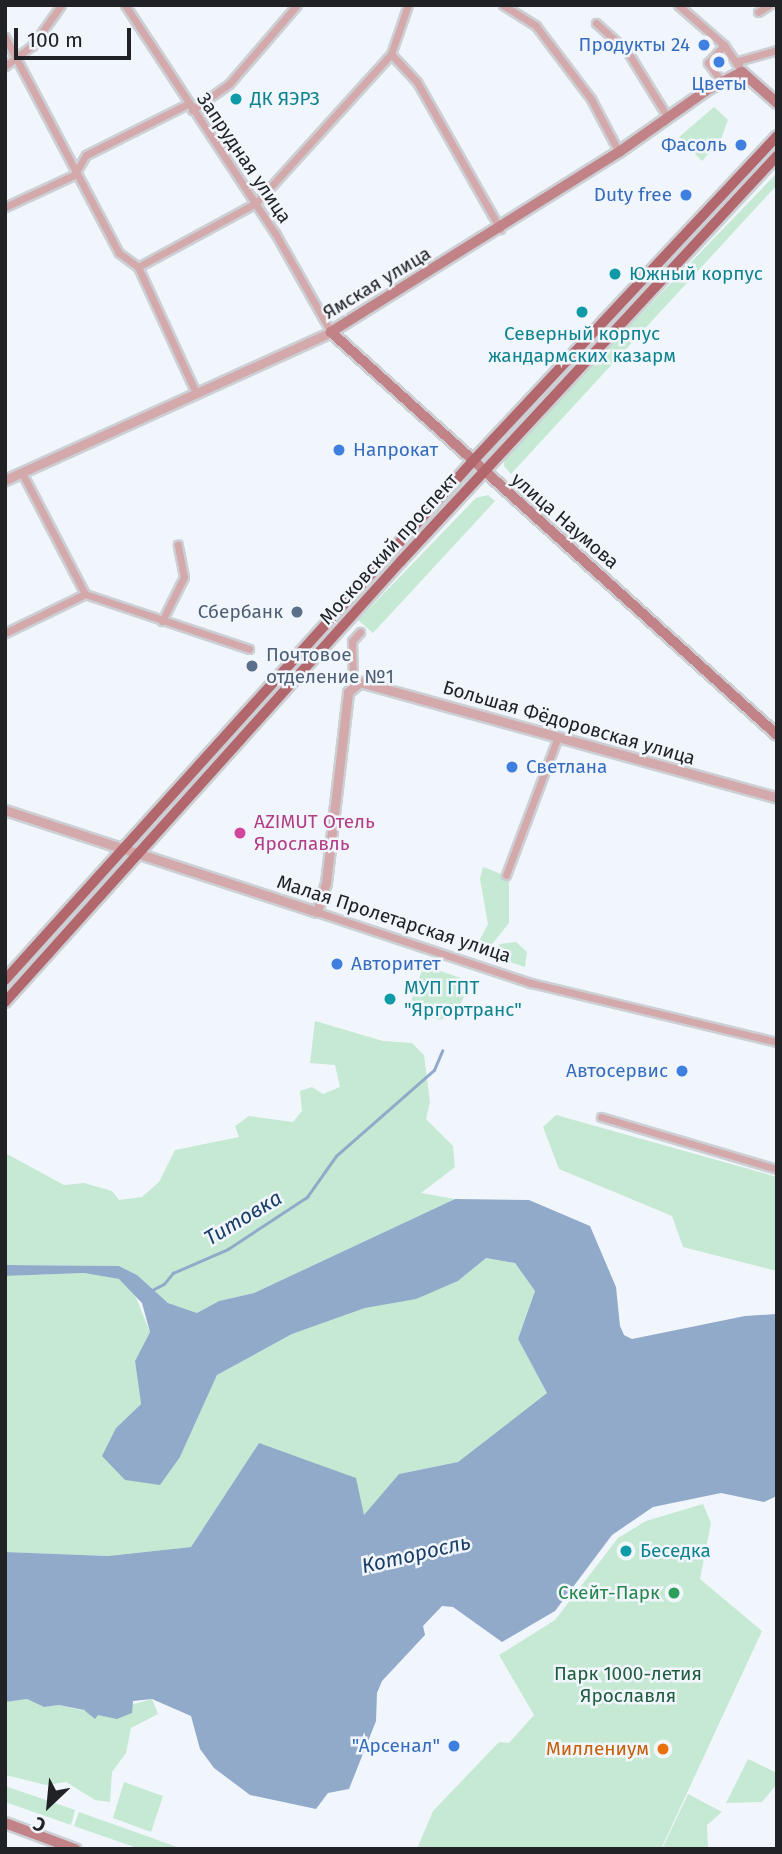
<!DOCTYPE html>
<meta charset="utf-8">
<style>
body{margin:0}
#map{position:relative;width:782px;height:1854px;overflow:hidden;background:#f1f6fc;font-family:"Fira Sans",sans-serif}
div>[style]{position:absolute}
.green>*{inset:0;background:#c5e9d2}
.water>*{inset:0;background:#91aac9}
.stream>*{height:2.5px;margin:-1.25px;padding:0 1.25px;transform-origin:1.25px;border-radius:1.25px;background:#91aac9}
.roads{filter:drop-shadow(2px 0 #ccd0d5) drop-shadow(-2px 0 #ccd0d5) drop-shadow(0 2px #ccd0d5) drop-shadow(0 -2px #ccd0d5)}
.minor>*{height:7px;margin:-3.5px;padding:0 3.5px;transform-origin:3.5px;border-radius:3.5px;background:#d4a9ab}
.tertiary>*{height:9px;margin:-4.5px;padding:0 4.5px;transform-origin:4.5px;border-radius:4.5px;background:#d4a9ab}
.secondary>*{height:10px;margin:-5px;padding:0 5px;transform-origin:5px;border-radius:5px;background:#c18387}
.primary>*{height:10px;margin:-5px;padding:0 5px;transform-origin:5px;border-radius:5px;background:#b2676d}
.dots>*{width:19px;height:19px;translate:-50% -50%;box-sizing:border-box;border:4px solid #f1f6fc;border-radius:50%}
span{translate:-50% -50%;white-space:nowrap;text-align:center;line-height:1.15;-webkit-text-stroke:5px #f1f6fc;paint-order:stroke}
.shop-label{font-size:19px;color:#366cbe}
.right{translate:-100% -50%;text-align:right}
.left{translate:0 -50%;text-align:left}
.culture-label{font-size:19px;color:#0d838f}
.street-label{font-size:19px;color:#212225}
.service-label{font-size:19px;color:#4e5e75}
.hotel-label{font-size:19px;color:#b23c85}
.leisure-label{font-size:19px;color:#27864d}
.park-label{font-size:19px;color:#1d5c3c}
.food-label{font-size:19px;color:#c56008}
.water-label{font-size:21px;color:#193e67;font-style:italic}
.frame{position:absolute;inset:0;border:7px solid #212225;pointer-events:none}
.north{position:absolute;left:14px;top:1770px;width:70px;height:70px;-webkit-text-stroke:5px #f1f6fc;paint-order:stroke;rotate:206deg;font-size:19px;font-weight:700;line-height:28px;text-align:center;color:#212225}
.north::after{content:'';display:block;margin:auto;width:24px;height:32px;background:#212225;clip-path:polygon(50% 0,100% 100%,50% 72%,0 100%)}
.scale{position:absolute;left:14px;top:28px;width:117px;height:32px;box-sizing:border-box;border:4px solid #212225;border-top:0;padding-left:9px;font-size:21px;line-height:24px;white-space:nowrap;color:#212225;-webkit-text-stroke:5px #f1f6fc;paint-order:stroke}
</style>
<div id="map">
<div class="green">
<i style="clip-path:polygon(714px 107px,728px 120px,721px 139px,702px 161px,679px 137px)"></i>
<i style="clip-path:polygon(777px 173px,777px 185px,511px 474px,504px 466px,505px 455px)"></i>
<i style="clip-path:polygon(488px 495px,495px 501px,373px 633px,358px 620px,476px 498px)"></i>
<i style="clip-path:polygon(483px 867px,509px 877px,509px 923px,484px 954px,476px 947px,488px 924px,480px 879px)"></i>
<i style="clip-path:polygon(516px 942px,527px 952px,525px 967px,494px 957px,500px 944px)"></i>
<i style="clip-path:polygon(428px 967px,461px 978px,467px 989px,457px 1013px,440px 1020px,415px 1013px,410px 1004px,421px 973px)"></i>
<i style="clip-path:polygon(315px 1021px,383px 1041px,412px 1043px,424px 1055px,430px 1102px,426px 1119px,453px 1146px,455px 1167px,421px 1193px,455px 1199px,254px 1293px,219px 1301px,197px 1313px,168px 1303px,137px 1275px,119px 1266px,5px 1265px,5px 1153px,64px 1185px,84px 1183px,112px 1191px,119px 1200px,142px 1197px,159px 1182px,175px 1150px,239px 1137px,235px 1126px,249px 1116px,293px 1122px,302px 1111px,300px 1091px,312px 1087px,323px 1094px,340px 1087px,335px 1065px,310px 1063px)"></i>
<i style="clip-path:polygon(556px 1115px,777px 1177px,777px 1271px,683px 1247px,672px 1216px,559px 1169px,543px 1127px)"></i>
<i style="clip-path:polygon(486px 1258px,515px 1263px,535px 1291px,518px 1339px,547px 1393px,458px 1462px,399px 1474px,364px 1516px,259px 1443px,191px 1547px,108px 1556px,5px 1552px,5px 1276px,84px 1273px,119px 1279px,133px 1290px,150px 1332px,135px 1361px,141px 1404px,116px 1428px,160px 1484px,180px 1457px,217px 1375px,292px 1334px,365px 1308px,416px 1298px,458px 1281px)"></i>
<i style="clip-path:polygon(703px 1504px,711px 1523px,700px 1579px,762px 1631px,661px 1849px,417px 1849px,433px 1811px,499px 1742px,509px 1743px,534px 1715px,499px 1655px,555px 1620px,618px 1538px,646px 1521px)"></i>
<i style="clip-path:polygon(27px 1699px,44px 1707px,59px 1705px,98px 1714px,152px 1699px,158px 1714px,131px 1728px,126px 1753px,112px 1772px,110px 1802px,95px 1800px,66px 1782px,46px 1785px,5px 1775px,5px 1702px)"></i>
<i style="clip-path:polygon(748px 1759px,777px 1773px,777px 1784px,762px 1802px,726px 1803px)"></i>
<i style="clip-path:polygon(124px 1782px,163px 1796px,151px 1832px,113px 1818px)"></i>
<i style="clip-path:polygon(5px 1786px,75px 1810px,71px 1825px,5px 1802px)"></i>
<i style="clip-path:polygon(688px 1794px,722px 1812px,707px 1825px,708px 1849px,662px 1849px)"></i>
<i style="clip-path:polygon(79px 1812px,183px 1849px,140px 1849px,74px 1826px)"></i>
</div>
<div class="water">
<i style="clip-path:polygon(455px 1199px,529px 1200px,590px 1226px,616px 1287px,620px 1326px,624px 1335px,632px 1339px,745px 1316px,777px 1314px,777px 1496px,764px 1502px,721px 1493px,653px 1507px,612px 1535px,555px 1611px,502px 1642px,453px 1607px,442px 1606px,423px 1626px,425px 1635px,382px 1681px,377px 1693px,376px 1721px,349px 1789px,328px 1793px,316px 1809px,250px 1795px,214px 1768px,200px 1749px,191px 1716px,152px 1699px,133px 1701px,132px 1713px,117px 1719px,98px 1715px,95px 1719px,84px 1710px,59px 1705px,44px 1707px,27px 1699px,5px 1702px,5px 1552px,108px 1556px,191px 1547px,259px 1443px,356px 1478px,364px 1515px,399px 1474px,458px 1462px,547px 1393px,518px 1339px,535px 1291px,515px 1263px,486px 1258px,458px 1281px,416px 1299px,365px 1308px,292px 1334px,217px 1375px,180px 1457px,160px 1485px,125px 1480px,102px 1456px,116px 1428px,141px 1404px,135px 1361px,150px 1332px,142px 1303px,119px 1279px,84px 1273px,5px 1276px,5px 1265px,119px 1266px,137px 1275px,168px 1303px,197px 1313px,219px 1301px,254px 1293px)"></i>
</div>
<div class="stream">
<i style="left:152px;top:1290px;width:13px;rotate:-27deg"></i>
<i style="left:164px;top:1284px;width:14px;rotate:-51deg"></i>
<i style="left:173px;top:1273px;width:60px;rotate:-23.6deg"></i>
<i style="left:228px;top:1249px;width:95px;rotate:-33.4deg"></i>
<i style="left:307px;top:1197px;width:50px;rotate:-54.7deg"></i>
<i style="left:336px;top:1156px;width:130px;rotate:-41.3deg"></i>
<i style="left:434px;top:1070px;width:21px;rotate:-67deg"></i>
</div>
<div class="roads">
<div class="minor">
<i style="left:125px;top:5px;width:273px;rotate:56.7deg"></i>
<i style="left:275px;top:233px;width:114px;rotate:60.5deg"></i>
<i style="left:503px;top:5px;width:39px;rotate:32deg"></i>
<i style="left:536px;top:26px;width:91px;rotate:53deg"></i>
<i style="left:591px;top:99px;width:60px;rotate:62.2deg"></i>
<i style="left:678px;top:5px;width:61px;rotate:41deg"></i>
<i style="left:724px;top:45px;width:32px;rotate:56deg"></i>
<i style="left:758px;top:12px;width:13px;rotate:-32deg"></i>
<i style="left:596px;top:23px;width:42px;rotate:42.1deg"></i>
<i style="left:627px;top:51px;width:76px;rotate:58.4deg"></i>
<i style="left:5px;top:37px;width:244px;rotate:62.2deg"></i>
<i style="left:119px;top:253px;width:24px;rotate:36deg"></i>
<i style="left:138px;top:267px;width:136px;rotate:65.3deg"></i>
<i style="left:391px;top:54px;width:38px;rotate:47deg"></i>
<i style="left:417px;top:82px;width:169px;rotate:60.5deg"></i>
<i style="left:739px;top:65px;width:4px;rotate:-104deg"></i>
<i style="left:738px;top:61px;width:41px;rotate:-15.8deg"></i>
<i style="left:5px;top:66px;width:34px;rotate:-37deg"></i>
<i style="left:32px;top:46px;width:50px;rotate:-54.7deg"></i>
<i style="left:722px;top:82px;width:24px;rotate:-126deg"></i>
<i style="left:708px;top:63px;width:24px;rotate:-48deg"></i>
<i style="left:192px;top:110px;width:45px;rotate:-35.1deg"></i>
<i style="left:229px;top:84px;width:104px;rotate:-49.3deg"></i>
<i style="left:5px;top:207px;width:76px;rotate:-24.9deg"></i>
<i style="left:74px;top:175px;width:23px;rotate:-59deg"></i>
<i style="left:86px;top:155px;width:114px;rotate:-26.6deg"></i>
<i style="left:138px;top:267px;width:134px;rotate:-28.5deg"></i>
<i style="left:256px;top:203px;width:201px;rotate:-47.8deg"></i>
<i style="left:391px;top:54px;width:52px;rotate:-70.9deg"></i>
<i style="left:22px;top:473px;width:136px;rotate:62.5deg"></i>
<i style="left:85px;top:594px;width:173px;rotate:18.5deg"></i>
<i style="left:162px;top:621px;width:49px;rotate:-63.4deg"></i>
<i style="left:184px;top:577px;width:33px;rotate:-101deg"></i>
<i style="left:5px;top:633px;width:89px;rotate:-26deg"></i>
<i style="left:353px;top:684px;width:43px;rotate:-91.3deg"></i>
<i style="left:352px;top:641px;width:12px;rotate:-48deg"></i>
<i style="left:506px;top:875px;width:145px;rotate:-69.4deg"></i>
<i style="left:317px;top:912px;width:225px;rotate:18.4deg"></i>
<i style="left:531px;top:983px;width:253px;rotate:13.5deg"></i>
<i style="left:601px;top:1117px;width:184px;rotate:16.5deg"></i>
</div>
<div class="tertiary">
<i style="left:5px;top:480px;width:358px;rotate:-24.4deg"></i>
<i style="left:5px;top:810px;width:328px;rotate:18.1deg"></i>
<i style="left:317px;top:912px;width:30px;rotate:-73deg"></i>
<i style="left:326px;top:883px;width:192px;rotate:-83.4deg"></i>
<i style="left:348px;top:692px;width:16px;rotate:-40deg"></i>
<i style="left:360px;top:682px;width:433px;rotate:15.5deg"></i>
</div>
<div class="secondary">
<i style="left:777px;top:103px;width:47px;rotate:-138.5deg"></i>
<i style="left:742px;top:72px;width:36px;rotate:153deg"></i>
<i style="left:710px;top:88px;width:111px;rotate:144.9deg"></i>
<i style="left:619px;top:152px;width:340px;rotate:148deg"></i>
<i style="left:331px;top:332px;width:601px;rotate:42.1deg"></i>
<i style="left:5px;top:1823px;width:75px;rotate:20.4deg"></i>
</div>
<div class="primary">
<i style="left:5px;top:980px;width:697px;rotate:-47.96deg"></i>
<i style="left:472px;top:462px;width:446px;rotate:-46.9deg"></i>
<i style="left:5px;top:1002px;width:593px;rotate:-48.08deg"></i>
<i style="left:401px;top:561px;width:553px;rotate:-47.13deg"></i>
</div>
</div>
<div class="dots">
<i style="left:704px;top:45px;background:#3f7fe0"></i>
<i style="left:719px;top:62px;background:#3f7fe0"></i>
<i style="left:236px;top:99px;background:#0f9aa8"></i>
<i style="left:741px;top:145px;background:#3f7fe0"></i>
<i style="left:686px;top:195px;background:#3f7fe0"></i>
<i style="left:615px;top:274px;background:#0f9aa8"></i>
<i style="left:582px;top:312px;background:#0f9aa8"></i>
<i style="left:339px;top:450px;background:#3f7fe0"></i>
<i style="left:297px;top:612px;background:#5c6f8a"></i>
<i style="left:252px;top:666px;background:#5c6f8a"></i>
<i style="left:512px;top:767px;background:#3f7fe0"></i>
<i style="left:240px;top:833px;background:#d1479c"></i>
<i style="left:337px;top:964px;background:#3f7fe0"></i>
<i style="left:390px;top:999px;background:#0f9aa8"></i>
<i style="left:682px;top:1071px;background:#3f7fe0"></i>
<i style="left:626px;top:1551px;background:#0f9aa8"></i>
<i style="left:674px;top:1593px;background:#2e9e5b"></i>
<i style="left:454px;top:1746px;background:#3f7fe0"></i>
<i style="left:663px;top:1749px;background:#e8710a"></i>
</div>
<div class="shop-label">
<span class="right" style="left:690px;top:45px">Продукты 24</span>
<span style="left:719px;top:84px">Цветы</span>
<span class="right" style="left:727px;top:145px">Фасоль</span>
<span class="right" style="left:672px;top:195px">Duty free</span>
<span class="left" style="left:353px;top:450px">Напрокат</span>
<span class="left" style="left:526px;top:767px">Светлана</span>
<span class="left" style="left:351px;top:964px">Авторитет</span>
<span class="right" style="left:668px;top:1071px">Автосервис</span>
<span class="right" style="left:440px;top:1746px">"Арсенал"</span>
</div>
<div class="culture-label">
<span class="left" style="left:250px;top:99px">ДК ЯЭРЗ</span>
<span class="left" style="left:629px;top:274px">Южный корпус</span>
<span style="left:582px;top:345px">Северный корпус<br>жандармских казарм</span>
<span class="left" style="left:404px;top:999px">МУП ГПТ<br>"Яргортранс"</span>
<span class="left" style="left:640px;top:1551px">Беседка</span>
</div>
<div class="street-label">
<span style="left:244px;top:158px;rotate:56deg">Запрудная улица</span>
<span style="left:377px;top:283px;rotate:-31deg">Ямская улица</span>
<span style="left:565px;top:521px;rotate:41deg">улица Наумова</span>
<span style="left:389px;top:549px;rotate:-48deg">Московский проспект</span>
<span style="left:569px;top:723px;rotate:16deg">Большая Фёдоровская улица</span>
<span style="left:394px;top:919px;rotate:18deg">Малая Пролетарская улица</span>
</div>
<div class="service-label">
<span class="right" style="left:283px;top:612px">Сбербанк</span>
<span class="left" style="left:266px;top:666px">Почтовое<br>отделение №1</span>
</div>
<div class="hotel-label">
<span class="left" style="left:254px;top:833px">AZIMUT Отель<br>Ярославль</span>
</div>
<div class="leisure-label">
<span class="right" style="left:660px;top:1593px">Скейт-Парк</span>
</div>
<div class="park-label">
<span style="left:628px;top:1685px">Парк 1000-летия<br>Ярославля</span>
</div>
<div class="food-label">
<span class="right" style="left:649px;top:1749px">Миллениум</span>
</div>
<div class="water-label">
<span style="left:243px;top:1218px;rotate:-31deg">Титовка</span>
<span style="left:416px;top:1554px;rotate:-13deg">Которосль</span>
</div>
<div class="frame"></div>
<div class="north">С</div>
<div class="scale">100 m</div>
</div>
